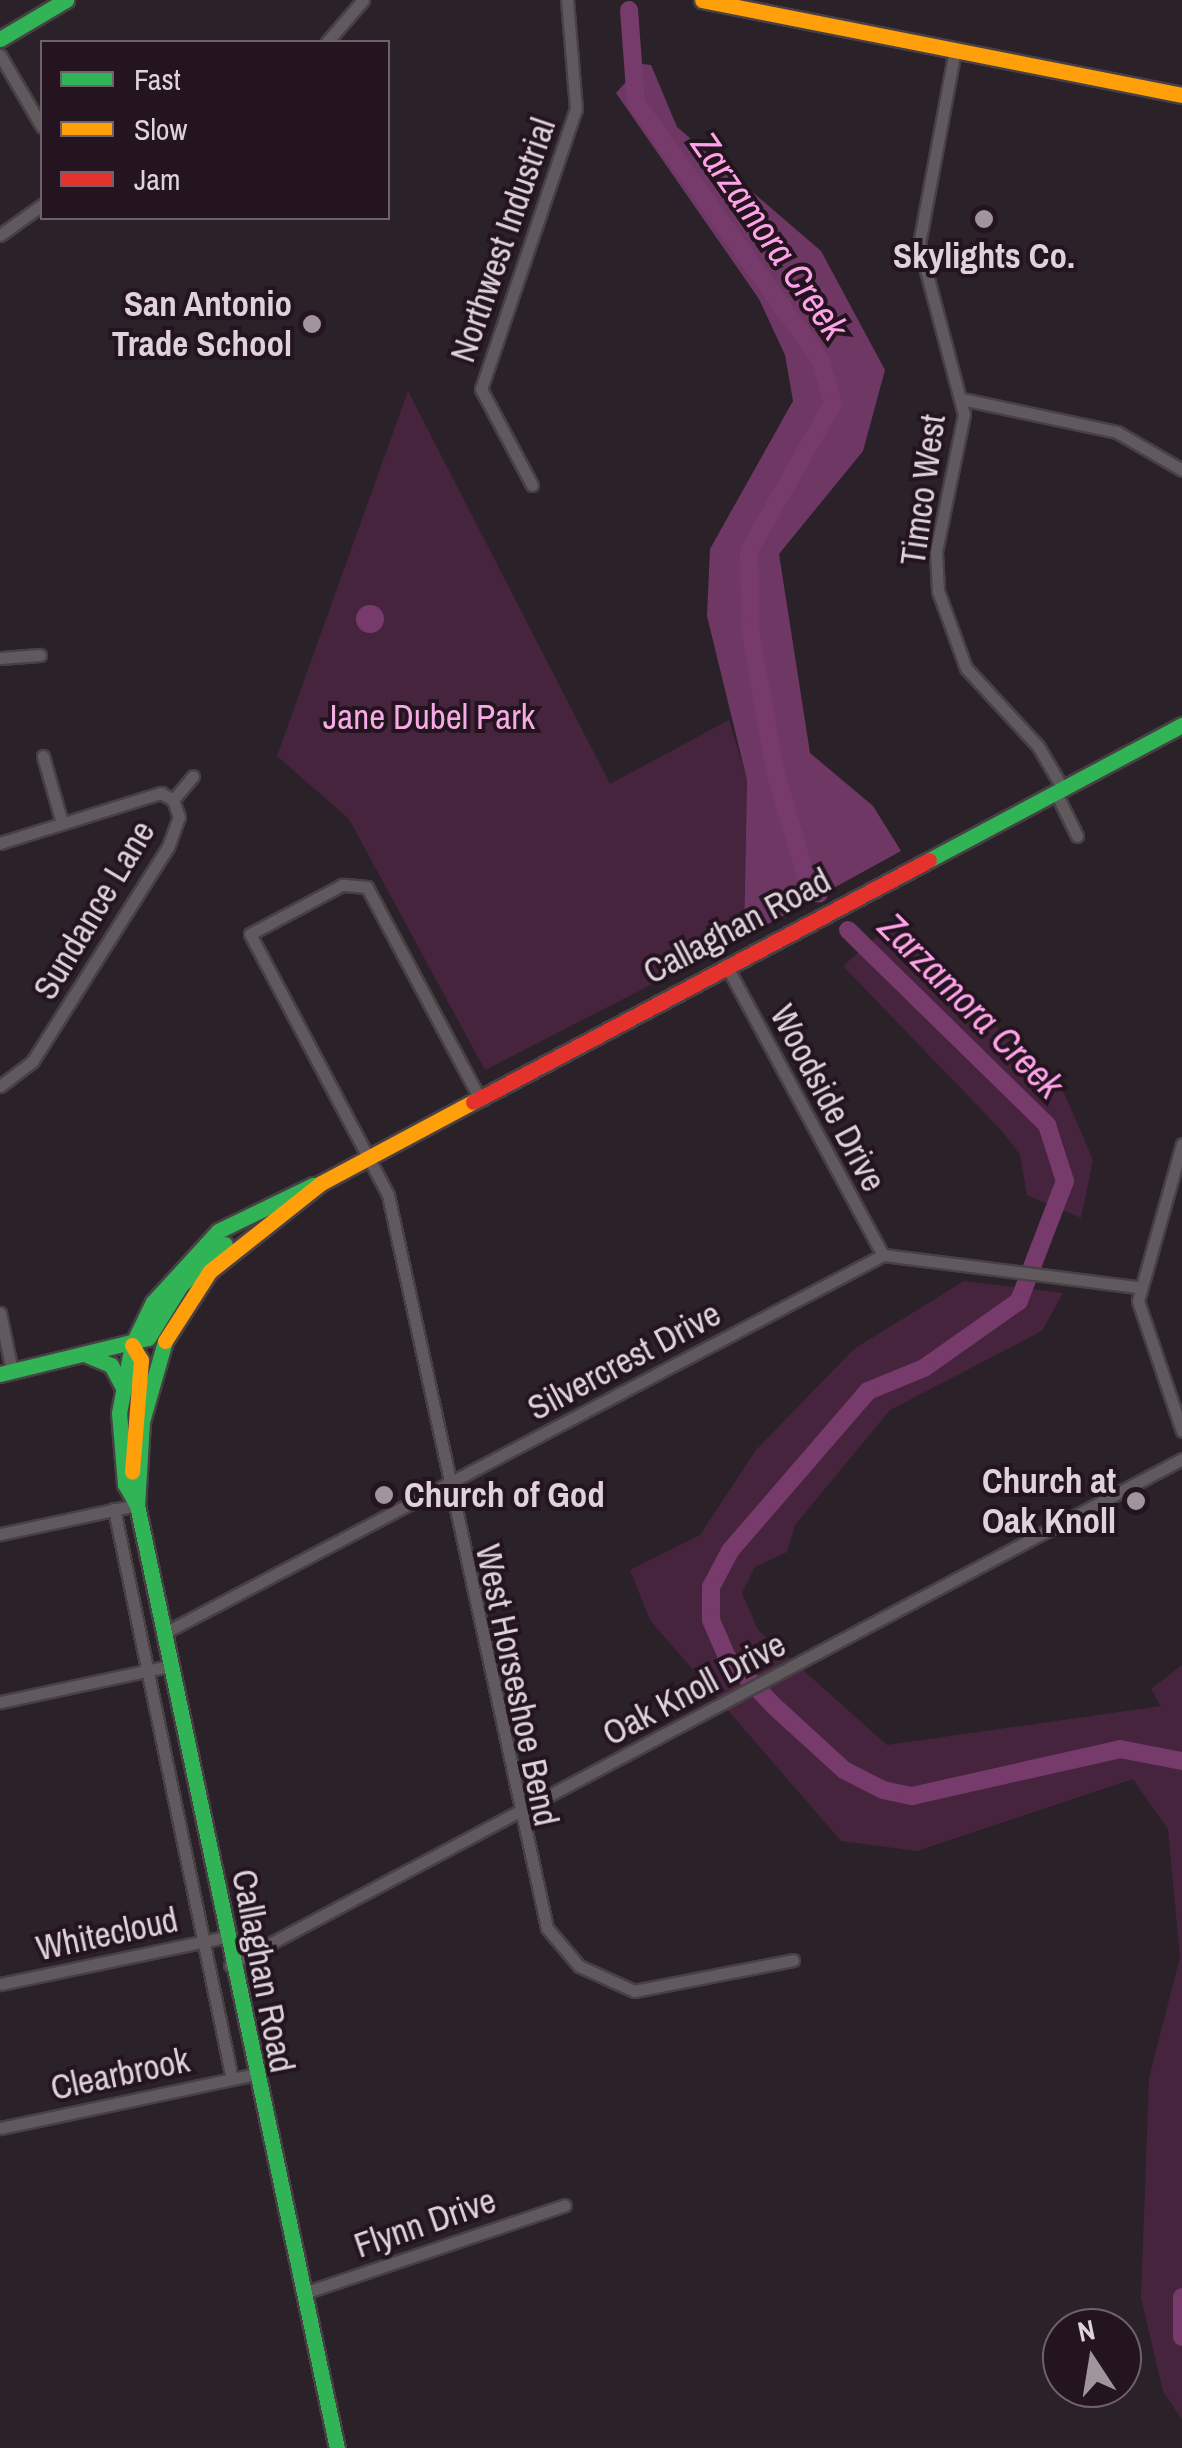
<!DOCTYPE html>
<style>
body{margin:0}
#map{position:relative;width:1182px;height:2448px;overflow:hidden;background:#2a2228;font-family:"Archivo Narrow",sans-serif}
div>[style]{position:absolute}
.green>*{inset:0;background:#47243e}
.forest>*{inset:0;background:#6f3864}
.water>*{inset:0;background:#763b6a}
.round{border-radius:50%}
.river>*{height:18px;margin:-9px;padding:0 9px;transform-origin:9px;border-radius:9px;background:#763b6a}
.roads{filter:drop-shadow(2px 0 #474045) drop-shadow(-2px 0 #474045) drop-shadow(0 2px #474045) drop-shadow(0 -2px #474045)}
.street>*{height:11px;margin:-5.5px;padding:0 5.5px;transform-origin:5.5px;border-radius:5.5px;background:#60595e}
.fast>*{height:15px;margin:-7.5px;padding:0 7.5px;transform-origin:7.5px;border-radius:7.5px;background:#30b455}
.slow>*{height:15px;margin:-7.5px;padding:0 7.5px;transform-origin:7.5px;border-radius:7.5px;background:#ff9f0a}
.jam>*{height:15px;margin:-7.5px;padding:0 7.5px;transform-origin:7.5px;border-radius:7.5px;background:#e5322d}
.dots>*{width:28px;height:28px;translate:-50% -50%;box-sizing:border-box;border:5px solid #241420;border-radius:50%}
span{translate:-50% -50%;white-space:nowrap;text-align:center;line-height:1.15;-webkit-text-stroke:8px #241420;paint-order:stroke}
.street-label{font-size:35px;color:#dfd3db}
.poi-label{font-size:35px;color:#dfd3db;font-weight:700}
.right{translate:-100% -50%;text-align:right}
.left{translate:0 -50%;text-align:left}
.park-label{font-size:35px;color:#f5abe3}
.water-label{font-size:38px;color:#ffa3e9;font-style:italic}
.legend{position:absolute;left:40px;top:40px;width:350px;height:180px;box-sizing:border-box;background:#241420;border:2px solid #6f606b;margin:0;padding:12px 18px;list-style:none;font-size:30px;color:#dfd3db}
.legend li{display:flex;align-items:center;gap:20px;height:50px}
.legend b{width:50px;border:2px solid #6f606b}
.north{position:absolute;left:1042px;top:2308px;width:100px;height:100px;box-sizing:border-box;background:#241420;border:2px solid #6f606b;border-radius:50%;rotate:348deg;font-size:28px;font-weight:700;line-height:40px;text-align:center;color:#dfd3db}
.north::after{content:'';display:block;margin:auto;width:35px;height:45px;background:#a0959c;clip-path:polygon(50% 0,100% 100%,50% 72%,0 100%)}
</style>
<div id="map">
<div class="green">
<i style="clip-path:polygon(408px 391px,610px 784px,729px 720px,747px 780px,744px 937px,485px 1070px,349px 819px,277px 756px)"></i>
<i style="clip-path:polygon(891px 924px,1064px 1093px,1093px 1160px,1081px 1218px,1027px 1195px,1020px 1155px,1002px 1131px,843px 966px)"></i>
<i style="clip-path:polygon(964px 1281px,1063px 1293px,1042px 1331px,890px 1410px,795px 1525px,787px 1552px,755px 1567px,742px 1593px,758px 1630px,887px 1745px,1161px 1706px,1151px 1689px,1182px 1665px,1182px 2420px,1163px 2391px,1141px 2298px,1149px 2078px,1180px 1957px,1168px 1829px,1133px 1779px,917px 1851px,841px 1841px,650px 1620px,630px 1570px,700px 1535px,756px 1450px,854px 1349px)"></i>
</div>
<div class="forest">
<i style="clip-path:polygon(642px 64px,651px 65px,677px 127px,821px 251px,885px 370px,863px 451px,779px 554px,810px 753px,873px 806px,901px 851px,744px 937px,747px 780px,707px 616px,710px 549px,793px 401px,785px 355px,759px 299px,616px 93px)"></i>
</div>
<div class="water">
<i class="round" style="left:356px;top:605px;width:28px;height:28px"></i>
</div>
<div class="river">
<i style="left:629px;top:10px;width:93px;rotate:85.7deg"></i>
<i style="left:636px;top:103px;width:315px;rotate:54.3deg"></i>
<i style="left:820px;top:359px;width:46px;rotate:73.5deg"></i>
<i style="left:833px;top:403px;width:170px;rotate:119.6deg"></i>
<i style="left:749px;top:551px;width:78px;rotate:89.3deg"></i>
<i style="left:750px;top:629px;width:144px;rotate:80deg"></i>
<i style="left:775px;top:771px;width:114px;rotate:73.6deg"></i>
<i style="left:807px;top:880px;width:18px;rotate:49deg"></i>
<i style="left:848px;top:930px;width:279px;rotate:44.4deg"></i>
<i style="left:1047px;top:1125px;width:59px;rotate:72.2deg"></i>
<i style="left:1065px;top:1181px;width:129px;rotate:111deg"></i>
<i style="left:1019px;top:1301px;width:116px;rotate:144.8deg"></i>
<i style="left:924px;top:1368px;width:61px;rotate:157.7deg"></i>
<i style="left:868px;top:1391px;width:211px;rotate:130.8deg"></i>
<i style="left:730px;top:1551px;width:41px;rotate:117.8deg"></i>
<i style="left:711px;top:1587px;width:33px;rotate:90deg"></i>
<i style="left:711px;top:1620px;width:40px;rotate:66.6deg"></i>
<i style="left:727px;top:1657px;width:68px;rotate:46.2deg"></i>
<i style="left:774px;top:1706px;width:95px;rotate:42.4deg"></i>
<i style="left:844px;top:1770px;width:44px;rotate:27.1deg"></i>
<i style="left:883px;top:1790px;width:30px;rotate:12deg"></i>
<i style="left:912px;top:1796px;width:213px;rotate:-12.7deg"></i>
<i style="left:1120px;top:1749px;width:63px;rotate:11deg"></i>
<i style="left:1182px;top:2297px;width:40px;rotate:90deg"></i>
</div>
<div class="roads">
<div class="street">
<i style="left:327px;top:42px;width:55px;rotate:-49.4deg"></i>
<i style="left:955px;top:50px;width:197px;rotate:100.5deg"></i>
<i style="left:919px;top:244px;width:176px;rotate:75.2deg"></i>
<i style="left:964px;top:414px;width:141px;rotate:101.5deg"></i>
<i style="left:936px;top:552px;width:39px;rotate:87deg"></i>
<i style="left:938px;top:591px;width:82px;rotate:70deg"></i>
<i style="left:966px;top:668px;width:106px;rotate:47.3deg"></i>
<i style="left:1038px;top:746px;width:48px;rotate:59.7deg"></i>
<i style="left:0;top:55px;width:83px;rotate:59.7deg"></i>
<i style="left:0;top:235px;width:52px;rotate:-35.5deg"></i>
<i style="left:962px;top:399px;width:158px;rotate:12deg"></i>
<i style="left:1117px;top:432px;width:75px;rotate:30.3deg"></i>
<i style="left:532px;top:485px;width:109px;rotate:-118deg"></i>
<i style="left:481px;top:389px;width:296px;rotate:-71.3deg"></i>
<i style="left:576px;top:109px;width:109px;rotate:-94.7deg"></i>
<i style="left:0;top:658px;width:40px;rotate:-4.3deg"></i>
<i style="left:43px;top:756px;width:70px;rotate:74.2deg"></i>
<i style="left:1055px;top:791px;width:50px;rotate:63.9deg"></i>
<i style="left:173px;top:800px;width:31px;rotate:-50deg"></i>
<i style="left:0;top:843px;width:169px;rotate:-17.3deg"></i>
<i style="left:161px;top:793px;width:14px;rotate:30deg"></i>
<i style="left:726px;top:965px;width:330px;rotate:61.6deg"></i>
<i style="left:0;top:1086px;width:40px;rotate:-37deg"></i>
<i style="left:32px;top:1062px;width:254px;rotate:-57.7deg"></i>
<i style="left:168px;top:847px;width:32px;rotate:-70deg"></i>
<i style="left:179px;top:817px;width:18px;rotate:-109deg"></i>
<i style="left:479px;top:1097px;width:238px;rotate:-118.1deg"></i>
<i style="left:367px;top:887px;width:25px;rotate:-175deg"></i>
<i style="left:342px;top:885px;width:104px;rotate:152deg"></i>
<i style="left:250px;top:934px;width:295px;rotate:62.1deg"></i>
<i style="left:388px;top:1195px;width:750px;rotate:77.76deg"></i>
<i style="left:547px;top:1928px;width:50px;rotate:49.9deg"></i>
<i style="left:579px;top:1966px;width:60px;rotate:24.4deg"></i>
<i style="left:634px;top:1991px;width:162px;rotate:-11deg"></i>
<i style="left:1182px;top:1144px;width:163px;rotate:105.7deg"></i>
<i style="left:1138px;top:1301px;width:137px;rotate:71.3deg"></i>
<i style="left:0;top:1313px;width:59px;rotate:78.3deg"></i>
<i style="left:114px;top:1509px;width:582px;rotate:78.3deg"></i>
<i style="left:0;top:1534px;width:140px;rotate:-12deg"></i>
<i style="left:162px;top:1634px;width:815px;rotate:-27.73deg"></i>
<i style="left:883px;top:1255px;width:257px;rotate:7.2deg"></i>
<i style="left:0;top:1702px;width:174px;rotate:-12deg"></i>
<i style="left:230px;top:1965px;width:1078px;rotate:-27.99deg"></i>
<i style="left:0;top:1984px;width:230px;rotate:-11.8deg"></i>
<i style="left:0;top:2128px;width:258px;rotate:-11.9deg"></i>
<i style="left:304px;top:2293px;width:275px;rotate:-18.6deg"></i>
</div>
<div class="fast">
<i style="left:0;top:39px;width:77px;rotate:-30.6deg"></i>
<i style="left:929px;top:860px;width:287px;rotate:-28.1deg"></i>
<i style="left:165px;top:1341px;width:84px;rotate:105.9deg"></i>
<i style="left:142px;top:1422px;width:83px;rotate:93.4deg"></i>
<i style="left:137px;top:1505px;width:964px;rotate:78.03deg"></i>
<i style="left:87px;top:1355px;width:26px;rotate:23deg"></i>
<i style="left:111px;top:1365px;width:24px;rotate:62deg"></i>
<i style="left:0;top:1374px;width:152px;rotate:-13.7deg"></i>
<i style="left:148px;top:1338px;width:62px;rotate:-58.1deg"></i>
<i style="left:181px;top:1285px;width:60px;rotate:-43deg"></i>
<i style="left:137px;top:1505px;width:24px;rotate:-120deg"></i>
<i style="left:125px;top:1484px;width:71px;rotate:-94.8deg"></i>
<i style="left:119px;top:1413px;width:69px;rotate:-79.2deg"></i>
<i style="left:132px;top:1345px;width:48px;rotate:-64deg"></i>
<i style="left:153px;top:1302px;width:96px;rotate:-47.5deg"></i>
<i style="left:218px;top:1231px;width:106px;rotate:-25.8deg"></i>
</div>
<div class="slow">
<i style="left:702px;top:0;width:489px;rotate:11.2deg"></i>
<i style="left:165px;top:1341px;width:83px;rotate:-57.3deg"></i>
<i style="left:210px;top:1271px;width:142px;rotate:-38.4deg"></i>
<i style="left:321px;top:1183px;width:172px;rotate:-28.1deg"></i>
<i style="left:132px;top:1345px;width:17px;rotate:59deg"></i>
<i style="left:141px;top:1360px;width:112px;rotate:94.6deg"></i>
</div>
<div class="jam">
<i style="left:473px;top:1102px;width:516px;rotate:-27.95deg"></i>
</div>
</div>
<div class="dots">
<i style="left:984px;top:219px;background:#a0959c"></i>
<i style="left:312px;top:324px;background:#a0959c"></i>
<i style="left:384px;top:1495px;background:#a0959c"></i>
<i style="left:1136px;top:1501px;background:#a0959c"></i>
</div>
<div class="street-label">
<span style="left:503px;top:240px;rotate:-71deg">Northwest Industrial</span>
<span style="left:923px;top:490px;rotate:-82deg">Timco West</span>
<span style="left:94px;top:910px;rotate:-59deg">Sundance Lane</span>
<span style="left:737px;top:926px;rotate:-28deg">Callaghan Road</span>
<span style="left:828px;top:1098px;rotate:62deg">Woodside Drive</span>
<span style="left:624px;top:1361px;rotate:-28deg">Silvercrest Drive</span>
<span style="left:517px;top:1685px;rotate:78deg">West Horseshoe Bend</span>
<span style="left:694px;top:1689px;rotate:-28deg">Oak Knoll Drive</span>
<span style="left:107px;top:1934px;rotate:-12deg">Whitecloud</span>
<span style="left:263px;top:1971px;rotate:79deg">Callaghan Road</span>
<span style="left:120px;top:2074px;rotate:-12deg">Clearbrook</span>
<span style="left:425px;top:2223px;rotate:-19deg">Flynn Drive</span>
</div>
<div class="poi-label">
<span style="left:984px;top:256px">Skylights Co.</span>
<span class="right" style="left:292px;top:324px">San Antonio<br>Trade School</span>
<span class="right" style="left:1116px;top:1501px">Church at<br>Oak Knoll</span>
<span class="left" style="left:404px;top:1495px">Church of God</span>
</div>
<div class="park-label">
<span style="left:429px;top:717px">Jane Dubel Park</span>
</div>
<div class="water-label">
<span style="left:770px;top:236px;rotate:55deg">Zarzamora Creek</span>
<span style="left:971px;top:1006px;rotate:45deg">Zarzamora Creek</span>
</div>
<ul class="legend">
<li><b style="height:12px;background:#30b455"></b>Fast</li>
<li><b style="height:12px;background:#ff9f0a"></b>Slow</li>
<li><b style="height:12px;background:#e5322d"></b>Jam</li>
</ul>
<div class="north">N</div>
</div>
